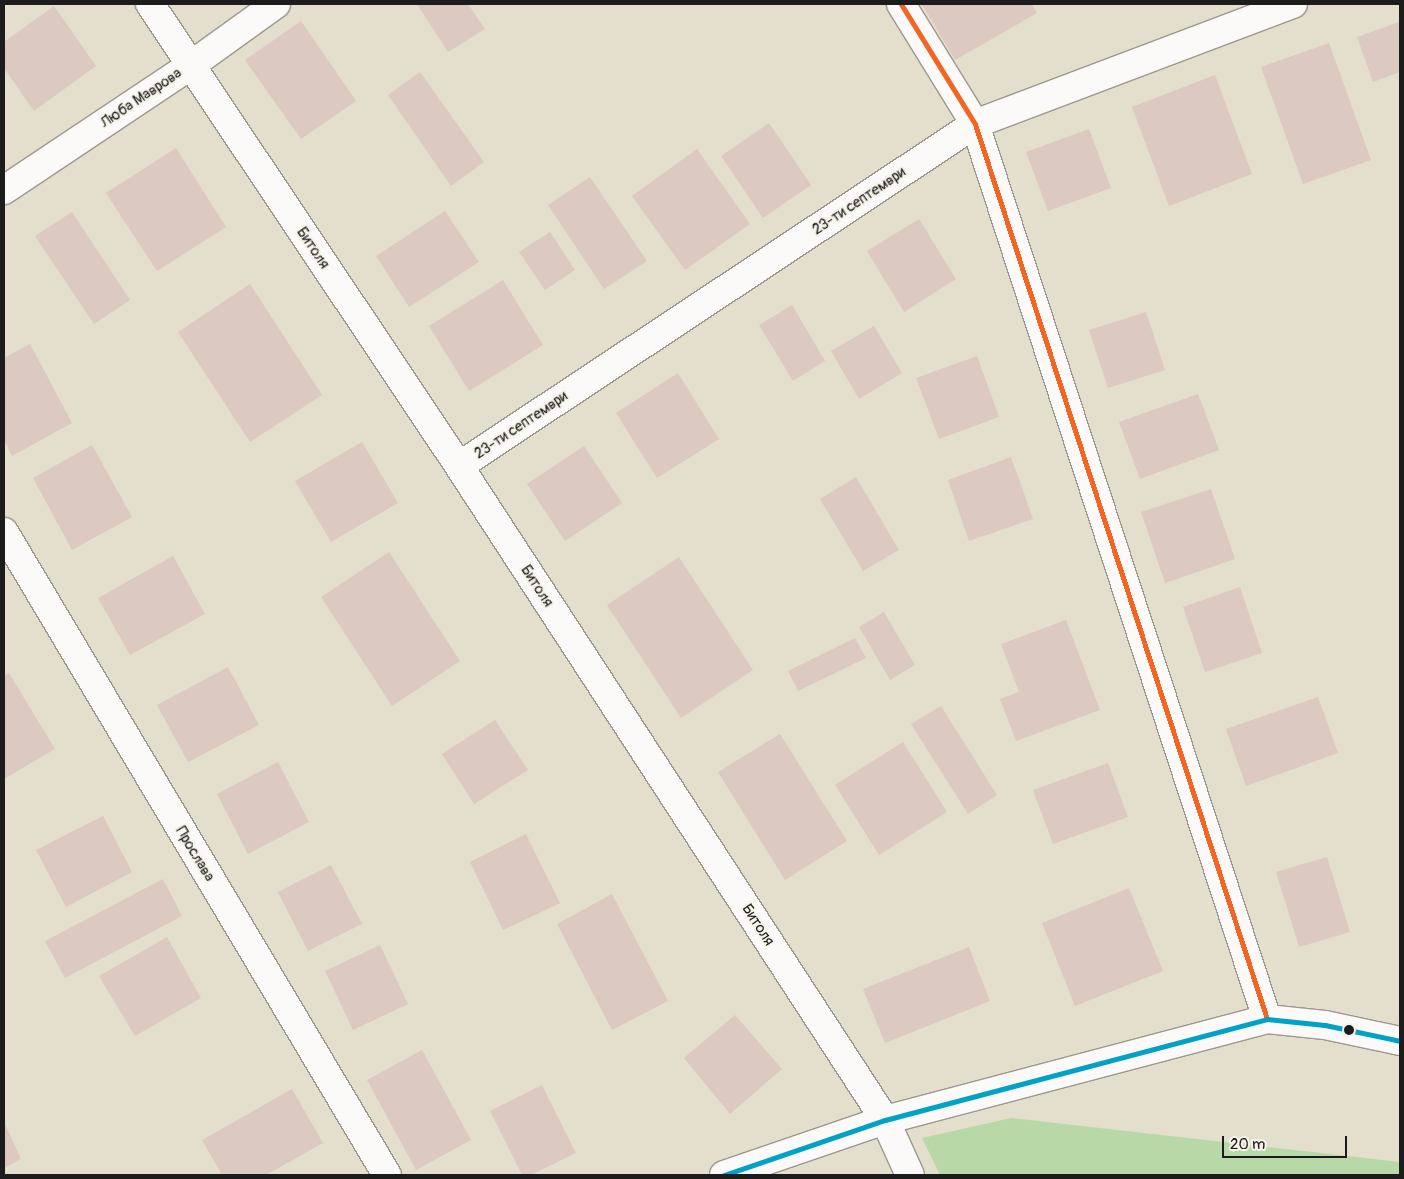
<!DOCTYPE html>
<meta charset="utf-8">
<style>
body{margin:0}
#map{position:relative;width:1404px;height:1179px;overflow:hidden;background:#e4decd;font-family:Pangolin,sans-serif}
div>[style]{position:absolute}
.green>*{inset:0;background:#b9d8a8}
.building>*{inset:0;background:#dcc9c0}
.roads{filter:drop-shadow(1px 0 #9c988e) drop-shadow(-1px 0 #9c988e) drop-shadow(0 1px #9c988e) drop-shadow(0 -1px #9c988e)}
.minor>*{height:28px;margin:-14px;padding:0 14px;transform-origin:14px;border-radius:14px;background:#fbfaf8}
.bus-1>*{height:5px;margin:-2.5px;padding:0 2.5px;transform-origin:2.5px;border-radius:2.5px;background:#f26522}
.bus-2>*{height:5px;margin:-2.5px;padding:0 2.5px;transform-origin:2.5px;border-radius:2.5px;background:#01a2c5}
.dots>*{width:14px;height:14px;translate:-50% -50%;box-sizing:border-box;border:2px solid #f7f3e8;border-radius:50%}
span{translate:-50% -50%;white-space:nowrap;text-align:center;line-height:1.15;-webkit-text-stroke:4px #f7f3e8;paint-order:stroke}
.street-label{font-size:15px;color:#1c1c1c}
.frame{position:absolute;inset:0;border:5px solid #1c1c1c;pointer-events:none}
.scale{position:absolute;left:1222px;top:1136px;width:125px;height:22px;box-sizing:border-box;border:2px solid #1c1c1c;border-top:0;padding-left:6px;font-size:15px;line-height:18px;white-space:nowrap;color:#1c1c1c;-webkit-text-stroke:4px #f7f3e8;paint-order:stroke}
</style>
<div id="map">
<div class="green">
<i style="clip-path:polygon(1011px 1118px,1400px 1162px,1400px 1175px,940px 1175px,922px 1138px)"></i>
</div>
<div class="building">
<i style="clip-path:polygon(417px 4px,468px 4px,485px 29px,448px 52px)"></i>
<i style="clip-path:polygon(922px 4px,1032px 4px,1037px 13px,955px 60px)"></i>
<i style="clip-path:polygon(54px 6px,96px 66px,34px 111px,4px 68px,4px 42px)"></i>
<i style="clip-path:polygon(301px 21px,356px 101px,301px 139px,245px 60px)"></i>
<i style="clip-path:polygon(1399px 22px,1400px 72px,1373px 82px,1357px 37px)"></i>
<i style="clip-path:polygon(1329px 43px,1371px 160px,1303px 184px,1261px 67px)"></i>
<i style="clip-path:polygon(420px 72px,484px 162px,451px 186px,388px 95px)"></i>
<i style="clip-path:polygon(1215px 75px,1252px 174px,1169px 206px,1132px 107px)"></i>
<i style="clip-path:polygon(769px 123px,811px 185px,763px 218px,721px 156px)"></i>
<i style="clip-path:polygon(1089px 129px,1111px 188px,1048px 211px,1026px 152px)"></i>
<i style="clip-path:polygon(176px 148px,226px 227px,157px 271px,106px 193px)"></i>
<i style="clip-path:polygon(697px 149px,750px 224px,685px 270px,632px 196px)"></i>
<i style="clip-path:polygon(590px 177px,647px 261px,604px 289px,548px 205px)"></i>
<i style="clip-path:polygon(445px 211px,479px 262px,409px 307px,376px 256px)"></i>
<i style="clip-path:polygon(72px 212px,130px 300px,94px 324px,35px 236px)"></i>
<i style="clip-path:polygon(919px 219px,956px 279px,904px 312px,867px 251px)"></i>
<i style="clip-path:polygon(550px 232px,575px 270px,545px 290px,519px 252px)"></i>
<i style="clip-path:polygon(503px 280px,543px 345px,469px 391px,429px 326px)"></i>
<i style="clip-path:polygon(250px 284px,322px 395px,250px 442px,178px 332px)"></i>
<i style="clip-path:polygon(792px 305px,825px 361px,793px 381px,759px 325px)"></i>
<i style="clip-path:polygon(1146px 312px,1165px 370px,1108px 388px,1089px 330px)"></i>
<i style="clip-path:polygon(874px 326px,902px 373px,859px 399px,831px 351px)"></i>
<i style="clip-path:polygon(30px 344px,72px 423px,12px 456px,4px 440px,4px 358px)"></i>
<i style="clip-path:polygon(977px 356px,999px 417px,939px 439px,916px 378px)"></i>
<i style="clip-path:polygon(678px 373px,719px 439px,657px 478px,616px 413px)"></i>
<i style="clip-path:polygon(1198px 394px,1219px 450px,1140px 479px,1119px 422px)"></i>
<i style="clip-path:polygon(362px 442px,398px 503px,331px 542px,295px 481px)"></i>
<i style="clip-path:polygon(92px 445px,132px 517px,72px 550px,33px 478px)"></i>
<i style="clip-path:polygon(584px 446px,622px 503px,565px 541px,527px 484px)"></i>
<i style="clip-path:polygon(1011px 457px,1033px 519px,969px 541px,948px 480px)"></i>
<i style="clip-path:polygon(856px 477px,899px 550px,863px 571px,820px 499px)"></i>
<i style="clip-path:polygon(1211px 489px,1235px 559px,1165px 583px,1141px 512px)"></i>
<i style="clip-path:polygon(389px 552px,460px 661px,392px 706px,321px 597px)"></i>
<i style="clip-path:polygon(173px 556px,205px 614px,130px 655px,98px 598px)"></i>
<i style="clip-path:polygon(679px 557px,753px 670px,681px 718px,607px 605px)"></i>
<i style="clip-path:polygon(1240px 587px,1262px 653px,1205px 672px,1183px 607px)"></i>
<i style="clip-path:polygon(884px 612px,915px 665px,890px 680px,859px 627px)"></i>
<i style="clip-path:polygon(1066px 620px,1100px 710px,1016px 741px,1000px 699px,1019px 692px,1001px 644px)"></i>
<i style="clip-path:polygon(855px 638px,866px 658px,798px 691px,788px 671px)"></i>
<i style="clip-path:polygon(228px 667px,259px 725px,188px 762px,157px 705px)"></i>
<i style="clip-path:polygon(9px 673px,55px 749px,4px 779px,4px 676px)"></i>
<i style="clip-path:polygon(1318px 697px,1338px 753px,1246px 786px,1226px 729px)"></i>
<i style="clip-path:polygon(941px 706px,997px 795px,968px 814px,911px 724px)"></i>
<i style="clip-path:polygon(495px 720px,528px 770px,474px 804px,442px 754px)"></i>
<i style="clip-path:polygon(780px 734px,847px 841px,785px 880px,718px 772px)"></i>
<i style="clip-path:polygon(903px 742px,947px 812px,879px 855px,835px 785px)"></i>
<i style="clip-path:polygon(278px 762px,309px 822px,248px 854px,217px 794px)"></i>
<i style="clip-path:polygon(1108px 763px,1128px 817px,1053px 844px,1033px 790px)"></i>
<i style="clip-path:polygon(103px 816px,132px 872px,66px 907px,36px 850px)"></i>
<i style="clip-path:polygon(526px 834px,560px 903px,503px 930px,470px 862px)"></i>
<i style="clip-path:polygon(1327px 857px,1350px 932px,1299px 947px,1276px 872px)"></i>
<i style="clip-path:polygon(331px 865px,362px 924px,308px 951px,278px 892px)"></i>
<i style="clip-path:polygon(163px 879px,182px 916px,65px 978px,45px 941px)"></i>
<i style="clip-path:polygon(1129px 888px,1163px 971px,1075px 1006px,1042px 923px)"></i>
<i style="clip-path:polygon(612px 894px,668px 1001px,612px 1030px,557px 924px)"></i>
<i style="clip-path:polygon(167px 937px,201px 998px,135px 1036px,99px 976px)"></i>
<i style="clip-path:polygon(380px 945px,408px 1004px,353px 1030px,325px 971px)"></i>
<i style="clip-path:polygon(969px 947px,990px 1001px,885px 1043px,863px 989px)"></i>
<i style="clip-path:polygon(735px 1015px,782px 1069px,730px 1114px,684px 1058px)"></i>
<i style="clip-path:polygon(422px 1050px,471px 1140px,416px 1170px,367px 1080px)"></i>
<i style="clip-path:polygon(542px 1085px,576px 1153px,531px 1175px,522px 1175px,490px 1111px)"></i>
<i style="clip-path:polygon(292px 1089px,323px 1143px,266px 1175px,222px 1175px,202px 1140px)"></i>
<i style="clip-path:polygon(4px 1122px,21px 1159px,4px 1168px)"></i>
</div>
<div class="roads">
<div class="minor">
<i style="left:150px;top:4px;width:556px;rotate:56.22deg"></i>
<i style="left:459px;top:466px;width:781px;rotate:56.92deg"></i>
<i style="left:885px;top:1120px;width:60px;rotate:65.6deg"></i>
<i style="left:901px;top:4px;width:141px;rotate:58.3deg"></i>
<i style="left:975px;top:124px;width:941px;rotate:71.93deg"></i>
<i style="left:4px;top:190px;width:224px;rotate:-33.7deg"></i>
<i style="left:190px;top:66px;width:106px;rotate:-35.8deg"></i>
<i style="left:459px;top:466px;width:619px;rotate:-33.54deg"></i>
<i style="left:975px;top:124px;width:340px;rotate:-20.7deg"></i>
<i style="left:4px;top:532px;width:748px;rotate:59.22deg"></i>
<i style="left:724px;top:1175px;width:170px;rotate:-18.9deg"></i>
<i style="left:885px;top:1120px;width:395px;rotate:-14.8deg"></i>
<i style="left:1267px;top:1019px;width:58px;rotate:5.9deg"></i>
<i style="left:1325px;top:1025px;width:77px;rotate:12deg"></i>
</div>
</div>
<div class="bus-1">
<i style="left:901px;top:4px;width:141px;rotate:58.3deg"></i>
<i style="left:975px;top:124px;width:941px;rotate:71.93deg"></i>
</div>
<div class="bus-2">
<i style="left:724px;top:1175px;width:170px;rotate:-18.9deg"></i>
<i style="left:885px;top:1120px;width:395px;rotate:-14.8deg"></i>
<i style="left:1267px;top:1019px;width:58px;rotate:5.9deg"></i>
<i style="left:1325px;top:1025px;width:77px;rotate:12deg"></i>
</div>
<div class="dots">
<i style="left:1349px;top:1030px;background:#1c1c1c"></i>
</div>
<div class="street-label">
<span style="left:141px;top:98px;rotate:-34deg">Люба Маврова</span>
<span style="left:859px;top:201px;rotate:-34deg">23-ти септември</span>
<span style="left:313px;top:248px;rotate:56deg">Битоля</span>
<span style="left:521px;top:425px;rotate:-34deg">23-ти септември</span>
<span style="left:537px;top:586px;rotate:57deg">Битоля</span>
<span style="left:195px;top:854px;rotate:59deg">Прослава</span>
<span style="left:758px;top:925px;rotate:57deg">Битоля</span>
</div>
<div class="frame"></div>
<div class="scale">20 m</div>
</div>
